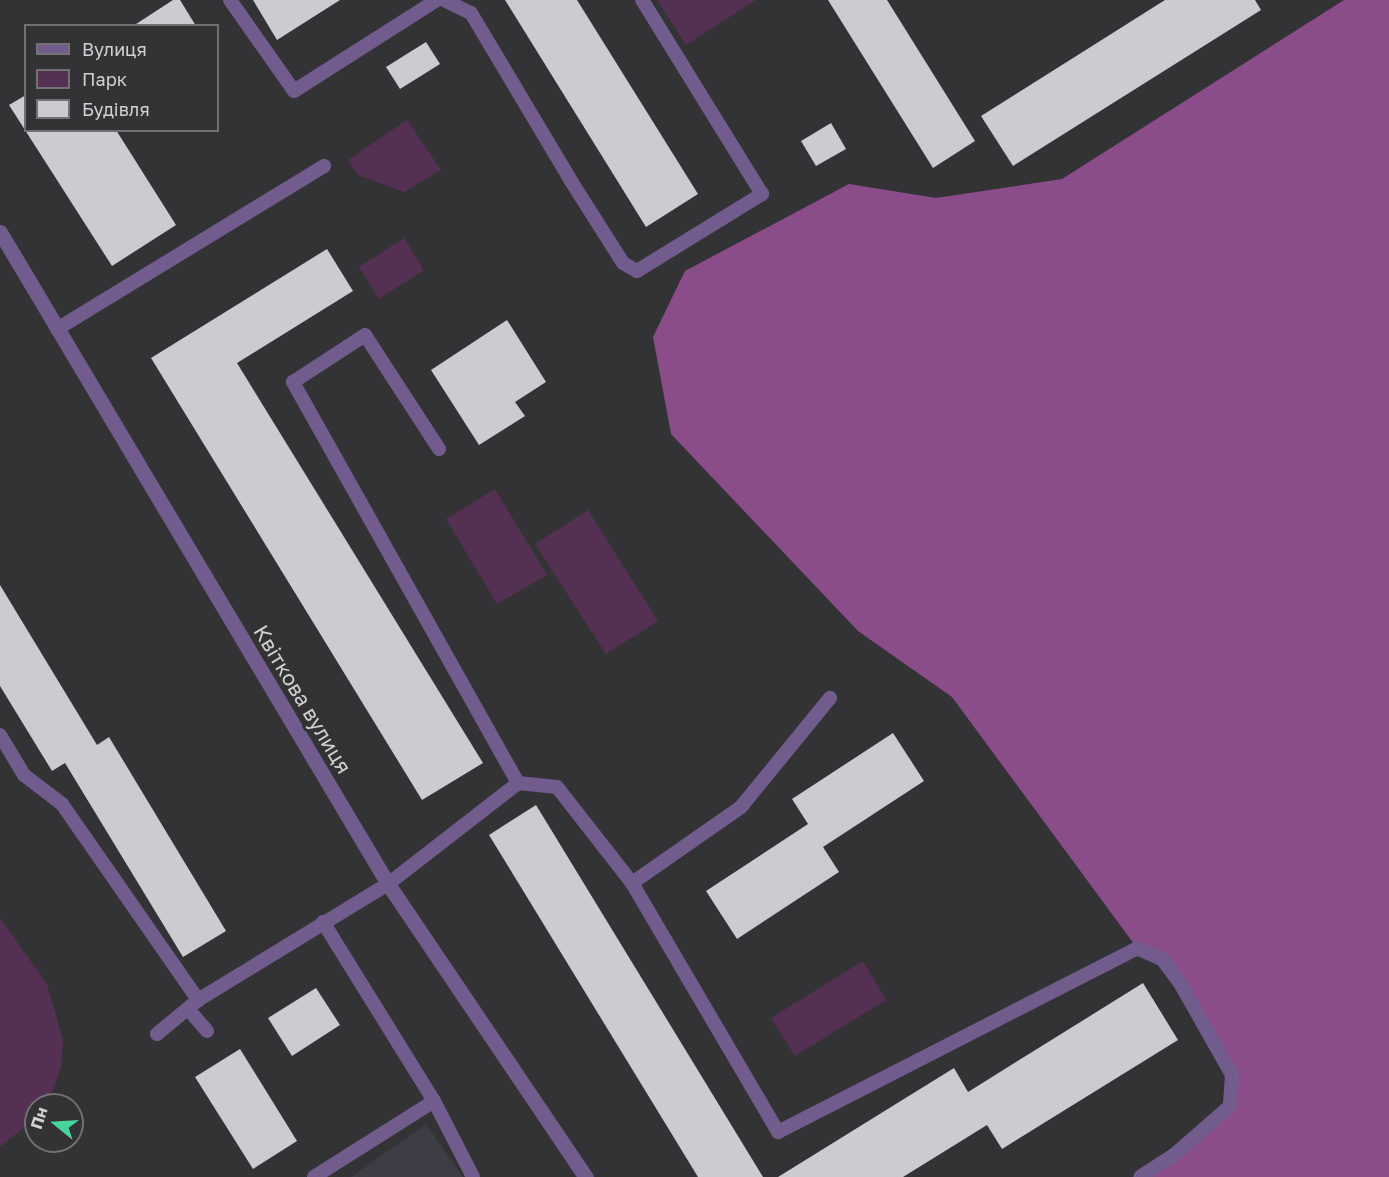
<!DOCTYPE html>
<meta charset="utf-8">
<style>
body{margin:0}
#map{position:relative;width:1389px;height:1177px;overflow:hidden;background:#333336;font-family:"Golos Text",sans-serif}
div>[style]{position:absolute}
.built>*{inset:0;background:#3c3d45}
.green>*{inset:0;background:#543052}
.forest>*{inset:0;background:#8b4d89}
.building>*{inset:0;background:#cacccf}
.service>*{height:14px;margin:-7px;padding:0 7px;transform-origin:7px;border-radius:7px;background:#725c8d}
.minor>*{height:15px;margin:-7.5px;padding:0 7.5px;transform-origin:7.5px;border-radius:7.5px;background:#725c8d}
span{translate:-50% -50%;white-space:nowrap;text-align:center;line-height:1.15;-webkit-text-stroke:6px #333336;paint-order:stroke}
.street-label{font-size:21px;color:#d1d1d3}
.legend{position:absolute;left:24px;top:24px;width:195px;height:108px;box-sizing:border-box;background:#333336;border:2px solid #727275;margin:0;padding:8px 10px;list-style:none;font-size:18px;color:#d1d1d3}
.legend li{display:flex;align-items:center;gap:12px;height:30px}
.legend b{width:30px;border:2px solid #727275}
.north{position:absolute;left:24px;top:1093px;width:60px;height:60px;box-sizing:border-box;background:#333336;border:2px solid #727275;border-radius:50%;rotate:288deg;font-size:16px;font-weight:700;line-height:24px;text-align:center;color:#d1d1d3}
.north::after{content:'';display:block;margin:auto;width:21px;height:27px;background:#48d49d;clip-path:polygon(50% 0,100% 100%,50% 72%,0 100%)}
</style>
<div id="map">
<div class="built">
<i style="clip-path:polygon(426px 1124px,463px 1177px,351px 1177px)"></i>
</div>
<div class="green">
<i style="clip-path:polygon(657px 0,756px 0,686px 45px)"></i>
<i style="clip-path:polygon(407px 120px,441px 170px,404px 192px,358px 175px,348px 160px)"></i>
<i style="clip-path:polygon(404px 238px,424px 270px,379px 299px,359px 267px)"></i>
<i style="clip-path:polygon(495px 489px,547px 575px,497px 604px,446px 519px)"></i>
<i style="clip-path:polygon(588px 510px,658px 621px,606px 654px,535px 544px)"></i>
<i style="clip-path:polygon(0 918px,47px 984px,63px 1040px,61px 1067px,52px 1092px,43px 1105px,36px 1105px,32px 1121px,0 1147px)"></i>
<i style="clip-path:polygon(863px 961px,886px 1000px,795px 1056px,771px 1018px)"></i>
</div>
<div class="forest">
<i style="clip-path:polygon(1344px 0,1389px 0,1389px 1177px,1140px 1177px,1230px 1106px,1232px 1074px,1162px 959px,1137px 948px,952px 697px,858px 631px,671px 434px,653px 337px,685px 271px,849px 184px,936px 198px,1062px 179px)"></i>
</div>
<div class="building">
<i style="clip-path:polygon(173px 0,180px 0,196px 26px,133px 26px)"></i>
<i style="clip-path:polygon(253px 0,340px 0,277px 40px)"></i>
<i style="clip-path:polygon(505px 0,577px 0,698px 194px,646px 227px)"></i>
<i style="clip-path:polygon(828px 0,887px 0,975px 141px,933px 168px)"></i>
<i style="clip-path:polygon(1165px 0,1255px 0,1261px 10px,1013px 166px,981px 116px)"></i>
<i style="clip-path:polygon(426px 42px,440px 64px,400px 89px,386px 67px)"></i>
<i style="clip-path:polygon(26px 95px,26px 130px,116px 130px,176px 225px,112px 266px,9px 105px)"></i>
<i style="clip-path:polygon(831px 123px,846px 149px,816px 166px,801px 141px)"></i>
<i style="clip-path:polygon(327px 249px,353px 291px,237px 363px,483px 763px,422px 800px,151px 358px)"></i>
<i style="clip-path:polygon(507px 320px,546px 382px,515px 402px,525px 416px,479px 445px,431px 370px)"></i>
<i style="clip-path:polygon(0 585px,97px 745px,109px 737px,226px 931px,183px 957px,65px 763px,52px 771px,0 686px)"></i>
<i style="clip-path:polygon(893px 733px,924px 781px,823px 847px,839px 872px,737px 939px,706px 891px,808px 824px,792px 799px)"></i>
<i style="clip-path:polygon(536px 805px,763px 1177px,698px 1177px,489px 835px)"></i>
<i style="clip-path:polygon(1143px 983px,1178px 1040px,1002px 1149px,987px 1125px,903px 1177px,778px 1177px,954px 1068px,968px 1092px)"></i>
<i style="clip-path:polygon(316px 988px,340px 1025px,292px 1056px,268px 1018px)"></i>
<i style="clip-path:polygon(240px 1049px,297px 1141px,253px 1169px,195px 1077px)"></i>
</div>
<div class="service">
<i style="left:230px;top:0;width:111px;rotate:54.9deg"></i>
<i style="left:294px;top:91px;width:169px;rotate:-32.5deg"></i>
<i style="left:444px;top:0;width:30px;rotate:26deg"></i>
<i style="left:471px;top:13px;width:196px;rotate:59.2deg"></i>
<i style="left:571px;top:181px;width:97px;rotate:57.6deg"></i>
<i style="left:623px;top:263px;width:16px;rotate:30deg"></i>
<i style="left:637px;top:271px;width:147px;rotate:-31.6deg"></i>
<i style="left:762px;top:194px;width:228px;rotate:-121.7deg"></i>
<i style="left:57px;top:329px;width:313px;rotate:-31.4deg"></i>
<i style="left:0;top:735px;width:47px;rotate:59deg"></i>
<i style="left:24px;top:775px;width:48px;rotate:37.3deg"></i>
<i style="left:62px;top:804px;width:239px;rotate:55.2deg"></i>
<i style="left:198px;top:1000px;width:223px;rotate:-31.4deg"></i>
<i style="left:388px;top:884px;width:165px;rotate:-37.8deg"></i>
<i style="left:518px;top:783px;width:460px;rotate:-119.3deg"></i>
<i style="left:293px;top:382px;width:86px;rotate:-33.1deg"></i>
<i style="left:365px;top:335px;width:136px;rotate:57deg"></i>
<i style="left:518px;top:783px;width:39px;rotate:6deg"></i>
<i style="left:557px;top:787px;width:122px;rotate:52deg"></i>
<i style="left:632px;top:883px;width:133px;rotate:-34.9deg"></i>
<i style="left:741px;top:807px;width:141px;rotate:-50.8deg"></i>
<i style="left:632px;top:883px;width:289px;rotate:59.6deg"></i>
<i style="left:778px;top:1132px;width:403px;rotate:-27.1deg"></i>
<i style="left:1137px;top:948px;width:27px;rotate:24deg"></i>
<i style="left:1162px;top:959px;width:30px;rotate:53deg"></i>
<i style="left:1180px;top:983px;width:106px;rotate:60.5deg"></i>
<i style="left:1232px;top:1075px;width:31px;rotate:94deg"></i>
<i style="left:1230px;top:1106px;width:74px;rotate:138.8deg"></i>
<i style="left:1174px;top:1155px;width:40px;rotate:147.1deg"></i>
<i style="left:323px;top:922px;width:211px;rotate:58.2deg"></i>
<i style="left:434px;top:1101px;width:85px;rotate:62.8deg"></i>
<i style="left:188px;top:1009px;width:29px;rotate:49deg"></i>
<i style="left:157px;top:1034px;width:53px;rotate:-39.7deg"></i>
<i style="left:314px;top:1177px;width:142px;rotate:-32.3deg"></i>
</div>
<div class="minor">
<i style="left:0;top:232px;width:759px;rotate:59.24deg"></i>
<i style="left:388px;top:884px;width:354px;rotate:56deg"></i>
</div>
<div class="street-label">
<span style="left:303px;top:699px;rotate:59deg">Квіткова вулиця</span>
</div>
<ul class="legend">
<li><b style="height:8px;background:#725c8d"></b>Вулиця</li>
<li><b style="height:16px;background:#543052"></b>Парк</li>
<li><b style="height:16px;background:#cacccf"></b>Будівля</li>
</ul>
<div class="north">Пн</div>
</div>
